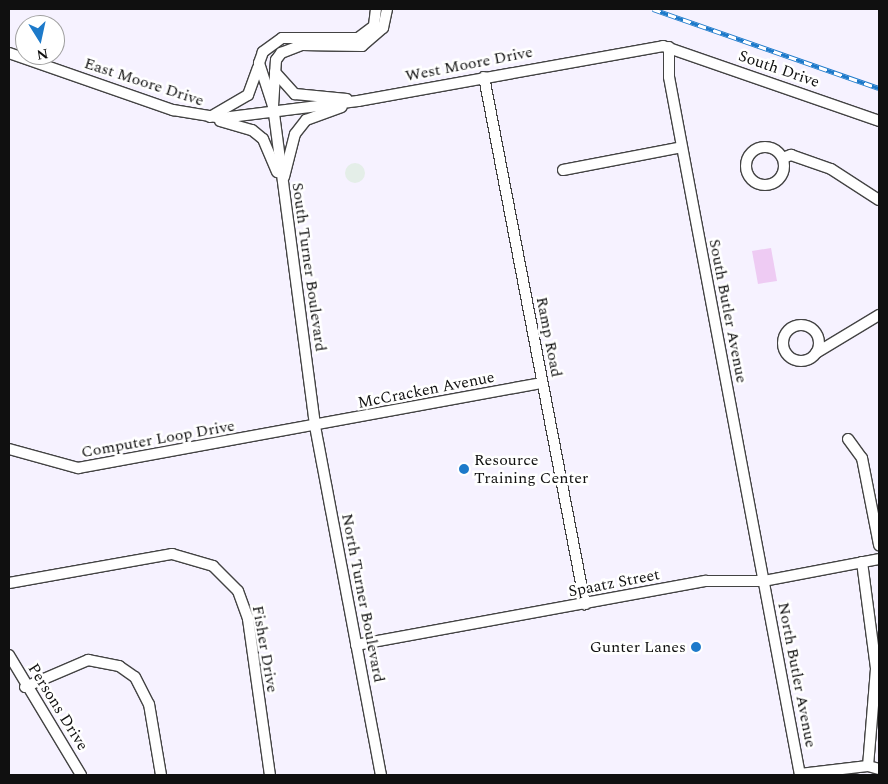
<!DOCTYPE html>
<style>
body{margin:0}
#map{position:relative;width:888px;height:784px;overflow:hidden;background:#f6f2ff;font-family:Spectral,serif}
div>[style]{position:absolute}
.industrial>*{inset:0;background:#e4eee8}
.round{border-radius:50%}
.pitch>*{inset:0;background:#eecbf3}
.roads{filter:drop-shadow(1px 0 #434343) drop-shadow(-1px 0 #434343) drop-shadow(0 1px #434343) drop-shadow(0 -1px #434343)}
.minor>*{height:10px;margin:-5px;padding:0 5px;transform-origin:5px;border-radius:5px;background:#fff}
.minor>.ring{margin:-5px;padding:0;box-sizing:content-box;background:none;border:10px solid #fff;border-radius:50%}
.rail>*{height:4.5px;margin-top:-2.25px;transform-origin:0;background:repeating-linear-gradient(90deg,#fff 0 8px,#1d7aca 0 16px);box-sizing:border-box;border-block:1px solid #1d7aca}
.dots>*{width:14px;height:14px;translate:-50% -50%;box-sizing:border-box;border:2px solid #fff;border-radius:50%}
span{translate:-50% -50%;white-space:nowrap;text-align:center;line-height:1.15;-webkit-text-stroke:5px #fff;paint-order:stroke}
.street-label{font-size:16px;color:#101010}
.poi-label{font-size:16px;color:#101010}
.left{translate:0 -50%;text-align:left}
.right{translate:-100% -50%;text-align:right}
.frame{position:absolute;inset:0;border:10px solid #101010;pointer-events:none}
.north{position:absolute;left:15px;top:15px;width:50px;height:50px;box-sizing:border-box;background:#fff;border:1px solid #9f9f9f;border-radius:50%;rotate:170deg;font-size:14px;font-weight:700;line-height:20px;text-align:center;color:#101010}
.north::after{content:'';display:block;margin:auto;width:18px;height:22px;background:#1d7aca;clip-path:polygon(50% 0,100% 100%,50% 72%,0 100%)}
</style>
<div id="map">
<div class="industrial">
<i class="round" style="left:345px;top:163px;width:20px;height:20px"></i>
</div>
<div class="pitch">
<i style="clip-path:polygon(771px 248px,777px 281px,758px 284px,752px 251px)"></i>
</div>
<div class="roads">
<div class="minor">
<i style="left:376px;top:9px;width:17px;rotate:97deg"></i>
<i style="left:374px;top:26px;width:20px;rotate:143deg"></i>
<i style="left:358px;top:38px;width:76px;rotate:180deg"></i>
<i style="left:282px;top:38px;width:24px;rotate:144deg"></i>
<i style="left:263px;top:52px;width:12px;rotate:110deg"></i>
<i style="left:259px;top:63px;width:45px;rotate:72deg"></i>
<i style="left:273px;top:106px;width:323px;rotate:82.5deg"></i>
<i style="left:315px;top:426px;width:355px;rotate:79.3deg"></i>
<i style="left:669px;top:47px;width:30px;rotate:90deg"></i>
<i style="left:669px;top:77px;width:710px;rotate:79.37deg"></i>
<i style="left:9px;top:53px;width:174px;rotate:19.2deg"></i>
<i style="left:173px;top:110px;width:50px;rotate:9.3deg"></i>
<i style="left:222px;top:118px;width:137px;rotate:-7.1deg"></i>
<i style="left:358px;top:101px;width:310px;rotate:-10.2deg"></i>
<i style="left:663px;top:46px;width:229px;rotate:19.1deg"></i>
<i style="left:275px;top:72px;width:30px;rotate:48deg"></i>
<i style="left:295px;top:94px;width:52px;rotate:5.5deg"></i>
<i style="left:484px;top:77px;width:537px;rotate:79.15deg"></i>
<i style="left:273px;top:106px;width:46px;rotate:-86.3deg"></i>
<i style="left:276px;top:60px;width:9px;rotate:-54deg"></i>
<i style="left:281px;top:53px;width:22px;rotate:-21deg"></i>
<i style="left:302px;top:45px;width:60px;rotate:1deg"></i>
<i style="left:362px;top:46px;width:28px;rotate:-41deg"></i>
<i style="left:383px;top:28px;width:19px;rotate:-78deg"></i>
<i style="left:210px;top:117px;width:44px;rotate:-30.1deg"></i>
<i style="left:248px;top:95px;width:29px;rotate:-70deg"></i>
<i style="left:220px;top:121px;width:33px;rotate:16deg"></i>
<i style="left:252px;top:130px;width:14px;rotate:39deg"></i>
<i style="left:263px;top:139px;width:36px;rotate:67deg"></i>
<i class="ring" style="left:746px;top:147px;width:28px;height:28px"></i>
<i style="left:783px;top:158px;width:9px;rotate:-21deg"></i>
<i style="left:791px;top:155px;width:42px;rotate:19.3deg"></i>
<i style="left:831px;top:169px;width:57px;rotate:32.9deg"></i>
<i style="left:563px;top:170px;width:121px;rotate:-10.9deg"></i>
<i style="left:284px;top:177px;width:44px;rotate:-75.7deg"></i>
<i style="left:295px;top:134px;width:18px;rotate:-52deg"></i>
<i style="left:306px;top:120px;width:38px;rotate:-20deg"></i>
<i class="ring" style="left:783px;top:325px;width:26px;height:26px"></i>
<i style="left:816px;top:353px;width:74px;rotate:-31.1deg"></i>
<i style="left:848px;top:439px;width:24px;rotate:54deg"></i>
<i style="left:862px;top:458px;width:89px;rotate:78.9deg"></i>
<i style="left:9px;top:449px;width:72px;rotate:15.4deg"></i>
<i style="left:78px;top:468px;width:472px;rotate:-10.4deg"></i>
<i style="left:862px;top:562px;width:108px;rotate:82.5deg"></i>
<i style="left:876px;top:669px;width:97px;rotate:94.7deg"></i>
<i style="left:9px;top:583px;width:166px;rotate:-10.1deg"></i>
<i style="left:172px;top:554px;width:43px;rotate:16.3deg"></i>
<i style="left:213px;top:566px;width:35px;rotate:45deg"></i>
<i style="left:238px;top:591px;width:30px;rotate:70deg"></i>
<i style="left:248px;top:619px;width:158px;rotate:82deg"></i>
<i style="left:356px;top:645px;width:356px;rotate:-10.4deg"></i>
<i style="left:706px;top:581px;width:58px"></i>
<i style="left:764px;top:581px;width:117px;rotate:-10.8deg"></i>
<i style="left:9px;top:655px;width:140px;rotate:59deg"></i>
<i style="left:25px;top:687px;width:69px;rotate:-23.2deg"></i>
<i style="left:88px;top:660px;width:32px;rotate:11deg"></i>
<i style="left:119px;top:666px;width:19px;rotate:35deg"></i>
<i style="left:135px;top:677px;width:30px;rotate:63deg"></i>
<i style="left:149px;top:704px;width:72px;rotate:80.4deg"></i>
<i style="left:800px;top:774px;width:68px;rotate:-6.7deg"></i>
<i style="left:868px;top:766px;width:11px;rotate:15deg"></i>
</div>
</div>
<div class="rail">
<i style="left:653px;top:9px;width:239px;rotate:19.3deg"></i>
</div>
<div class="dots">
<i style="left:464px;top:469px;background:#1d7aca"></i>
<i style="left:696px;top:647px;background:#1d7aca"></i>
</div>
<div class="street-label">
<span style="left:469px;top:64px;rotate:-11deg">West Moore Drive</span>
<span style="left:779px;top:69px;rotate:19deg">South Drive</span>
<span style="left:144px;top:82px;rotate:18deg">East Moore Drive</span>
<span style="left:309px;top:267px;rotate:82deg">South Turner Boulevard</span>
<span style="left:728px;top:311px;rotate:79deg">South Butler Avenue</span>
<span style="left:549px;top:337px;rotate:79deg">Ramp Road</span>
<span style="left:426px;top:390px;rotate:-11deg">McCracken Avenue</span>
<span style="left:158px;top:439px;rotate:-10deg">Computer Loop Drive</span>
<span style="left:614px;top:583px;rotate:-11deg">Spaatz Street</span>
<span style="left:363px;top:598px;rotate:79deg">North Turner Boulevard</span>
<span style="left:265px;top:649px;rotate:80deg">Fisher Drive</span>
<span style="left:797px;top:675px;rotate:79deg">North Butler Avenue</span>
<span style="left:58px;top:707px;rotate:58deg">Persons Drive</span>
</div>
<div class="poi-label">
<span class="left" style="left:474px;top:469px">Resource<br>Training Center</span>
<span class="right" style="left:686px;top:647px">Gunter Lanes</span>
</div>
<div class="frame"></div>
<div class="north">N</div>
</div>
